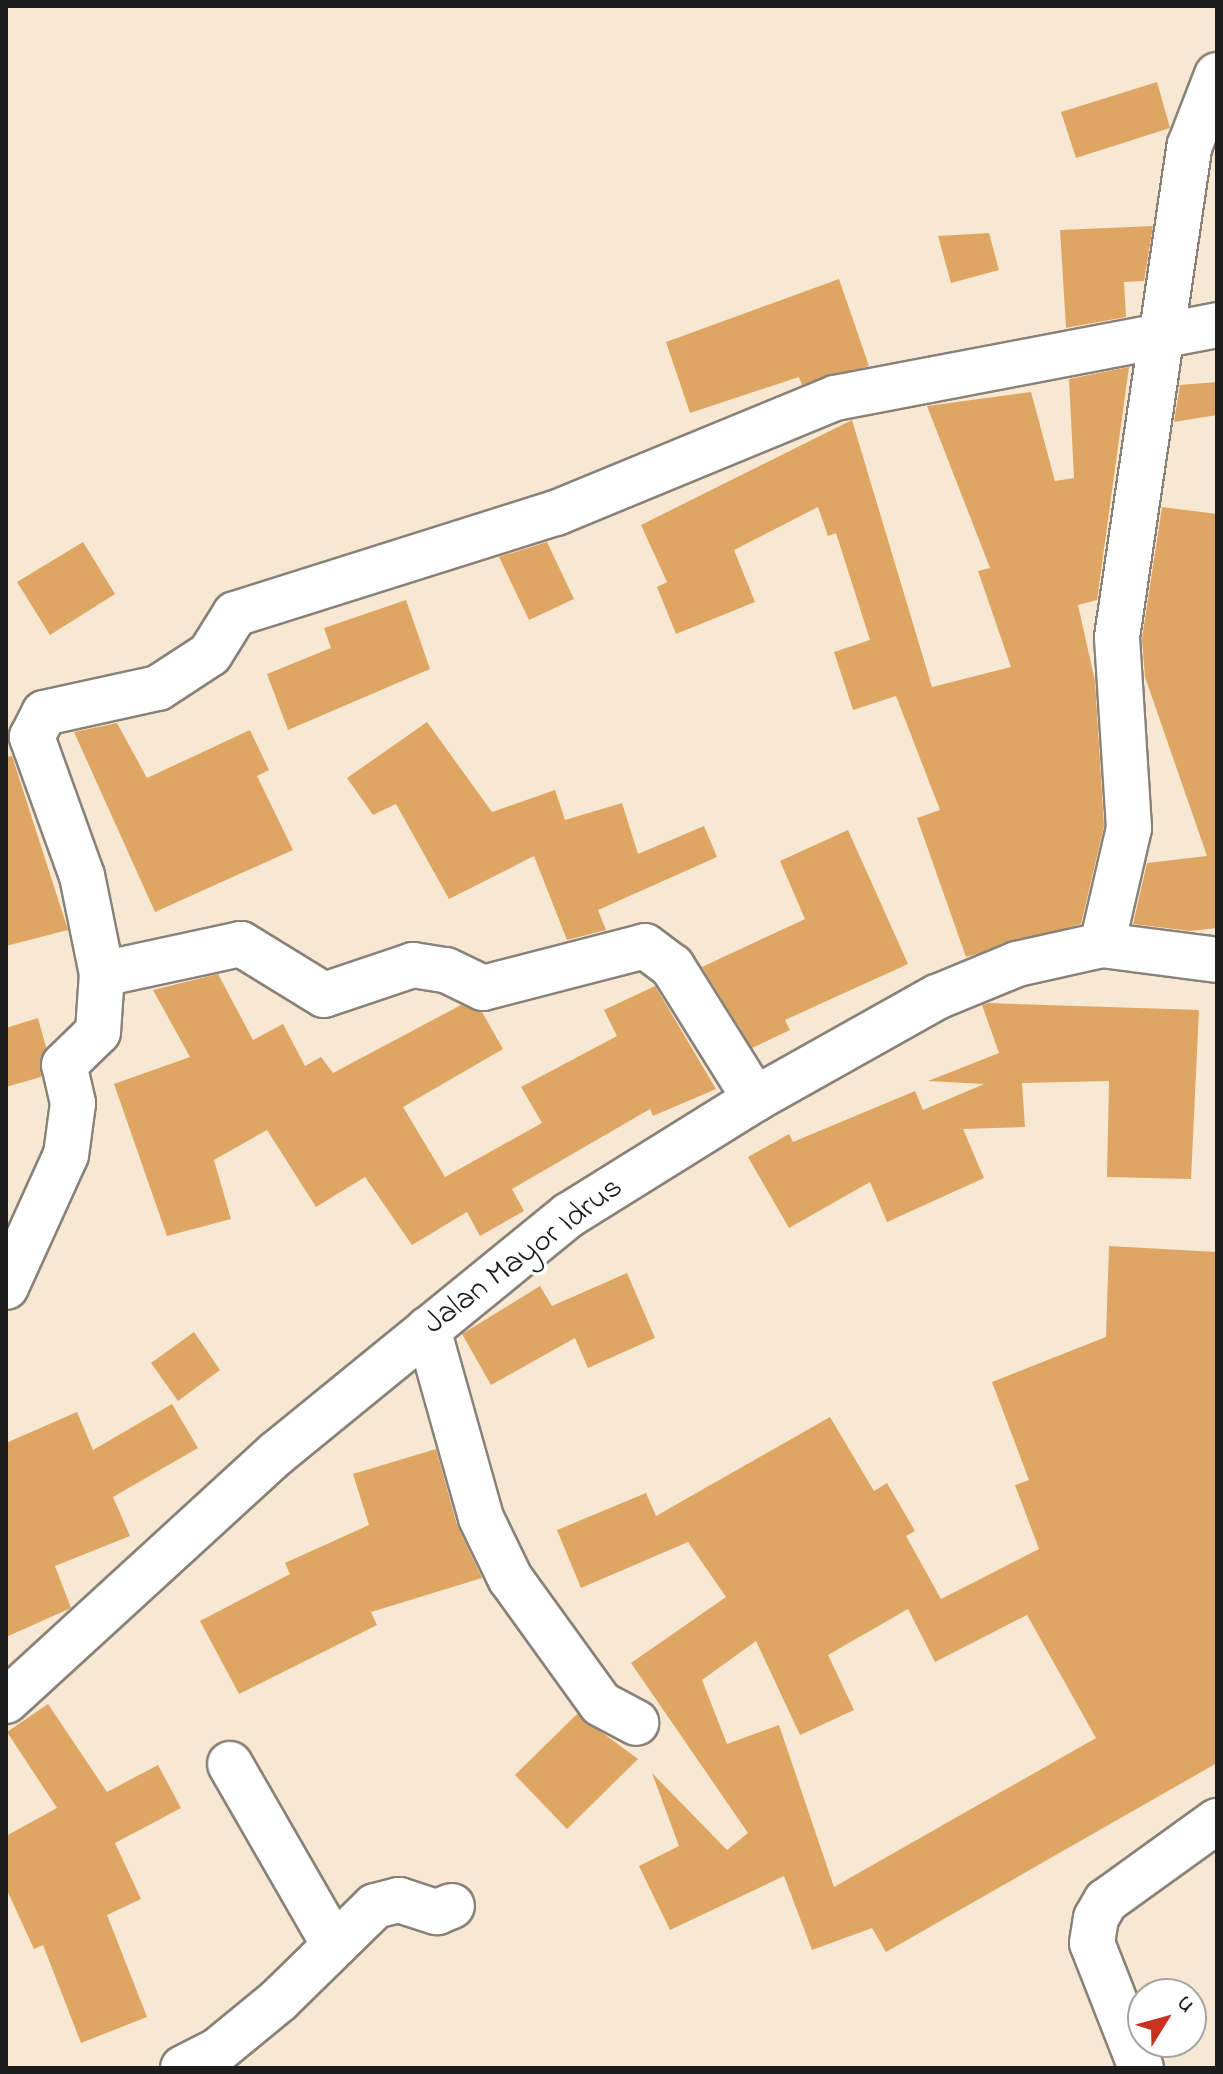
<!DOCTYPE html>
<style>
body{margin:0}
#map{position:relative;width:1223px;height:2074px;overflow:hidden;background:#f7e8d3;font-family:"Indie Flower",sans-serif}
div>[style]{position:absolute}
.building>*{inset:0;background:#dea662}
.roads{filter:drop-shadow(2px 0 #8a8278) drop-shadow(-2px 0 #8a8278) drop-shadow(0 2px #8a8278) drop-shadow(0 -2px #8a8278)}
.minor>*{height:44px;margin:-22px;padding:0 22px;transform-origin:22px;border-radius:22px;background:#fff}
span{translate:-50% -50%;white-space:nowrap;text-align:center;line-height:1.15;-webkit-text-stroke:7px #fff;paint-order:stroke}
.street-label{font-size:32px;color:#1c1c1c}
.frame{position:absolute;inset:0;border:8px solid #1c1c1c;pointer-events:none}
.north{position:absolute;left:1127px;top:1978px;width:80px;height:80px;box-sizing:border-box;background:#fff;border:2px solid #a4a4a4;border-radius:50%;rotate:53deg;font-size:22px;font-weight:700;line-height:32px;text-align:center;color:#1c1c1c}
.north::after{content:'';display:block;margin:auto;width:28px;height:36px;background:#c8321e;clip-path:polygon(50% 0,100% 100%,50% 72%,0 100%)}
</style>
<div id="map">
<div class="building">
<i style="clip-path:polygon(1157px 82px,1170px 128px,1076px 158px,1061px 112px)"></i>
<i style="clip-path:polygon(1153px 226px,1144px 281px,1124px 282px,1126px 317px,1066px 328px,1060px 230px)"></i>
<i style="clip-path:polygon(989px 233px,999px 270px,951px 283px,938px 236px)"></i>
<i style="clip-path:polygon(839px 279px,869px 366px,802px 385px,799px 377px,690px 413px,666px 342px)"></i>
<i style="clip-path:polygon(1129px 367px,1097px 600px,1078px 605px,1095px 681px,1104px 826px,1081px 924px,966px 957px,917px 818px,940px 810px,896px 696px,853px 710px,834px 652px,870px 640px,836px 533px,828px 536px,818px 507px,734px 550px,755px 602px,676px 634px,657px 587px,667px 582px,641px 525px,852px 420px,932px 687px,1011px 667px,978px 571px,990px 568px,927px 406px,1031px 392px,1055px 481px,1074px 478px,1069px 379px)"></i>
<i style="clip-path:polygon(1217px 382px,1217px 415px,1174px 422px,1180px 385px)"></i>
<i style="clip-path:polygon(1162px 507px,1217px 514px,1217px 928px,1190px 931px,1133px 924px,1147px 863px,1207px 856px,1145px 677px,1142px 638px)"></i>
<i style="clip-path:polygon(83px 542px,115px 594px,50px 635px,17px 582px)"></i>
<i style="clip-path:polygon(547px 542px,574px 599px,529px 620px,499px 557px)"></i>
<i style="clip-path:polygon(406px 600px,430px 669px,288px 730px,267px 674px,331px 648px,324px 628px)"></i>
<i style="clip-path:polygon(427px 722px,492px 812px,555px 790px,565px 820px,622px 803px,638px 854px,704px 826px,717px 857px,598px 910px,606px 930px,567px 940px,534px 856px,449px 899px,396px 804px,373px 815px,347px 778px)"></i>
<i style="clip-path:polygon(117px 723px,147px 778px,250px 730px,269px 770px,257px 776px,293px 850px,155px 912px,74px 732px)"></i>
<i style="clip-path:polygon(12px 756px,68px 930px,6px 946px,6px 757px)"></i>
<i style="clip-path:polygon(848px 830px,908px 964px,785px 1020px,790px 1030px,752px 1048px,702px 967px,805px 919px,780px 861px)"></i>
<i style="clip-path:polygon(218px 974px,253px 1040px,283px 1024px,305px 1066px,321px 1057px,333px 1073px,461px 1005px,482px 1012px,503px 1049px,403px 1107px,445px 1177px,542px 1123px,521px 1087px,617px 1036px,604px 1010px,655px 986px,716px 1089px,653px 1116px,650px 1109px,512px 1189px,524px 1211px,480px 1236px,467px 1212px,412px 1245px,365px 1177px,316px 1207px,267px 1130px,214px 1160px,231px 1219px,167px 1236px,114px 1084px,190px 1057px,153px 990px)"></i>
<i style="clip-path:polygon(989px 1003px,1199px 1010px,1191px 1179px,1107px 1177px,1109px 1081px,1022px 1083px,1025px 1127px,963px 1129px,984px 1178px,887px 1222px,870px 1182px,789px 1228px,748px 1157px,789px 1134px,793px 1142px,915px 1091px,923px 1110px,984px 1084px,928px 1081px,999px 1053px,982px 1005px)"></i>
<i style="clip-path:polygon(38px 1018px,46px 1047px,41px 1077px,6px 1087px,6px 1028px)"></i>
<i style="clip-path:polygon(evenodd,1109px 1246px,1217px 1252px,1217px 1763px,886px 1952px,872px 1928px,812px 1950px,784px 1876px,670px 1930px,639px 1866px,679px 1846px,652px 1773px,727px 1850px,748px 1833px,631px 1663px,726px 1597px,688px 1542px,581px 1588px,557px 1530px,646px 1493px,656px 1516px,830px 1417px,874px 1491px,887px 1483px,915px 1531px,906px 1536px,941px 1599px,1039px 1549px,1015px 1485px,1029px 1480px,992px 1382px,1106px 1337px,1109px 1246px,908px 1609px,935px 1662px,1027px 1615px,1096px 1738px,834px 1887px,779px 1725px,727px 1744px,702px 1680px,756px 1641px,800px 1735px,854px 1710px,828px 1655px,908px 1609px)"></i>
<i style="clip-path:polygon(627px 1273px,655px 1338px,588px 1368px,575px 1338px,491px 1385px,462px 1334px,540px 1286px,552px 1306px)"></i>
<i style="clip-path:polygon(194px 1332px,220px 1370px,178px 1401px,151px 1363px)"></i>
<i style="clip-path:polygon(172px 1404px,198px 1448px,113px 1497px,130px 1536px,55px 1566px,71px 1608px,6px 1637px,6px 1443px,77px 1412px,93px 1450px)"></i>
<i style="clip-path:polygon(436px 1449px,457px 1525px,482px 1578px,371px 1612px,377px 1625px,239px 1694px,200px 1621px,290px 1574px,285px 1563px,369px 1525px,353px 1474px)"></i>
<i style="clip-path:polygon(48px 1704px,107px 1792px,158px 1765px,181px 1808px,115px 1843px,141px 1899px,107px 1915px,147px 2017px,81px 2043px,43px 1945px,34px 1949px,6px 1888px,6px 1836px,57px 1808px,7px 1732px)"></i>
<i style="clip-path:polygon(577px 1714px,638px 1759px,567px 1829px,515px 1775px)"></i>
</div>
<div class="roads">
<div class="minor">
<i style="left:1102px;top:945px;width:120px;rotate:-77deg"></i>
<i style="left:1129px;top:828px;width:191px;rotate:-93.6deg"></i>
<i style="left:1117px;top:637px;width:497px;rotate:-81.6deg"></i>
<i style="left:1190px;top:145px;width:75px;rotate:-68.9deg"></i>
<i style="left:102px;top:974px;width:142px;rotate:-12.2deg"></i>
<i style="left:241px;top:944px;width:97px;rotate:31.6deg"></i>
<i style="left:324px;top:995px;width:94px;rotate:-18.6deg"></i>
<i style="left:413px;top:965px;width:33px;rotate:9deg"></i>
<i style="left:446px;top:970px;width:41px;rotate:25.9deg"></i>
<i style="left:483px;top:988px;width:167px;rotate:-14.5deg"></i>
<i style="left:645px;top:946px;width:34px;rotate:37deg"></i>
<i style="left:672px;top:966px;width:157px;rotate:58deg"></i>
<i style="left:6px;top:1287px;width:145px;rotate:-65.6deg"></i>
<i style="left:66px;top:1155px;width:52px;rotate:-82.3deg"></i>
<i style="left:73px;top:1103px;width:39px;rotate:-103deg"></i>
<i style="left:64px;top:1065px;width:47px;rotate:-44.1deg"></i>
<i style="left:98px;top:1032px;width:58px;rotate:-86.1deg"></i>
<i style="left:102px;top:974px;width:100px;rotate:-101.5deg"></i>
<i style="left:82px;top:876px;width:148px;rotate:-109.8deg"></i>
<i style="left:32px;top:737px;width:27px;rotate:-63deg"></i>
<i style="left:44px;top:713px;width:117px;rotate:-12.4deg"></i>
<i style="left:158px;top:688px;width:62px;rotate:-33.2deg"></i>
<i style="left:210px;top:654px;width:47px;rotate:-58deg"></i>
<i style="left:235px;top:614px;width:337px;rotate:-17.5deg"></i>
<i style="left:556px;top:513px;width:302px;rotate:-22.4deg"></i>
<i style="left:835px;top:398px;width:389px;rotate:-10.8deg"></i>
<i style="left:428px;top:1329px;width:196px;rotate:74.3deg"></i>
<i style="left:481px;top:1518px;width:67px;rotate:64.2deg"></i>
<i style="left:510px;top:1578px;width:155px;rotate:54.2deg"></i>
<i style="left:601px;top:1704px;width:40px;rotate:28deg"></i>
<i style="left:6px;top:1701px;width:367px;rotate:-42.5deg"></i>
<i style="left:277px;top:1453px;width:377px;rotate:-39.2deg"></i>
<i style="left:569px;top:1215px;width:219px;rotate:-31.9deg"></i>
<i style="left:755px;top:1099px;width:209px;rotate:-29.3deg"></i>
<i style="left:937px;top:997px;width:87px;rotate:-22.4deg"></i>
<i style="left:1017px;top:964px;width:87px;rotate:-12.6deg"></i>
<i style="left:1102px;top:945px;width:116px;rotate:7.4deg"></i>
<i style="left:230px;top:1764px;width:209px;rotate:60.1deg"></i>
<i style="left:183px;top:2068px;width:38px;rotate:-27deg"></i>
<i style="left:217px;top:2051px;width:80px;rotate:-39.4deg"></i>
<i style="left:279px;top:2000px;width:134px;rotate:-44.4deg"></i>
<i style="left:375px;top:1906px;width:25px;rotate:-14deg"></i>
<i style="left:399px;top:1900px;width:40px;rotate:18deg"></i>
<i style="left:437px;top:1912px;width:16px;rotate:-22deg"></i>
<i style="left:1141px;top:2068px;width:134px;rotate:-111.4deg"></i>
<i style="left:1092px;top:1943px;width:25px;rotate:-81deg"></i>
<i style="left:1096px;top:1918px;width:20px;rotate:-60deg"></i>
<i style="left:1106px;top:1901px;width:137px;rotate:-35.8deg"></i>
</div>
</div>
<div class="street-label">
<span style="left:524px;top:1257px;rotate:-37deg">Jalan Mayor Idrus</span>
</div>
<div class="frame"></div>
<div class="north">U</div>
</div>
